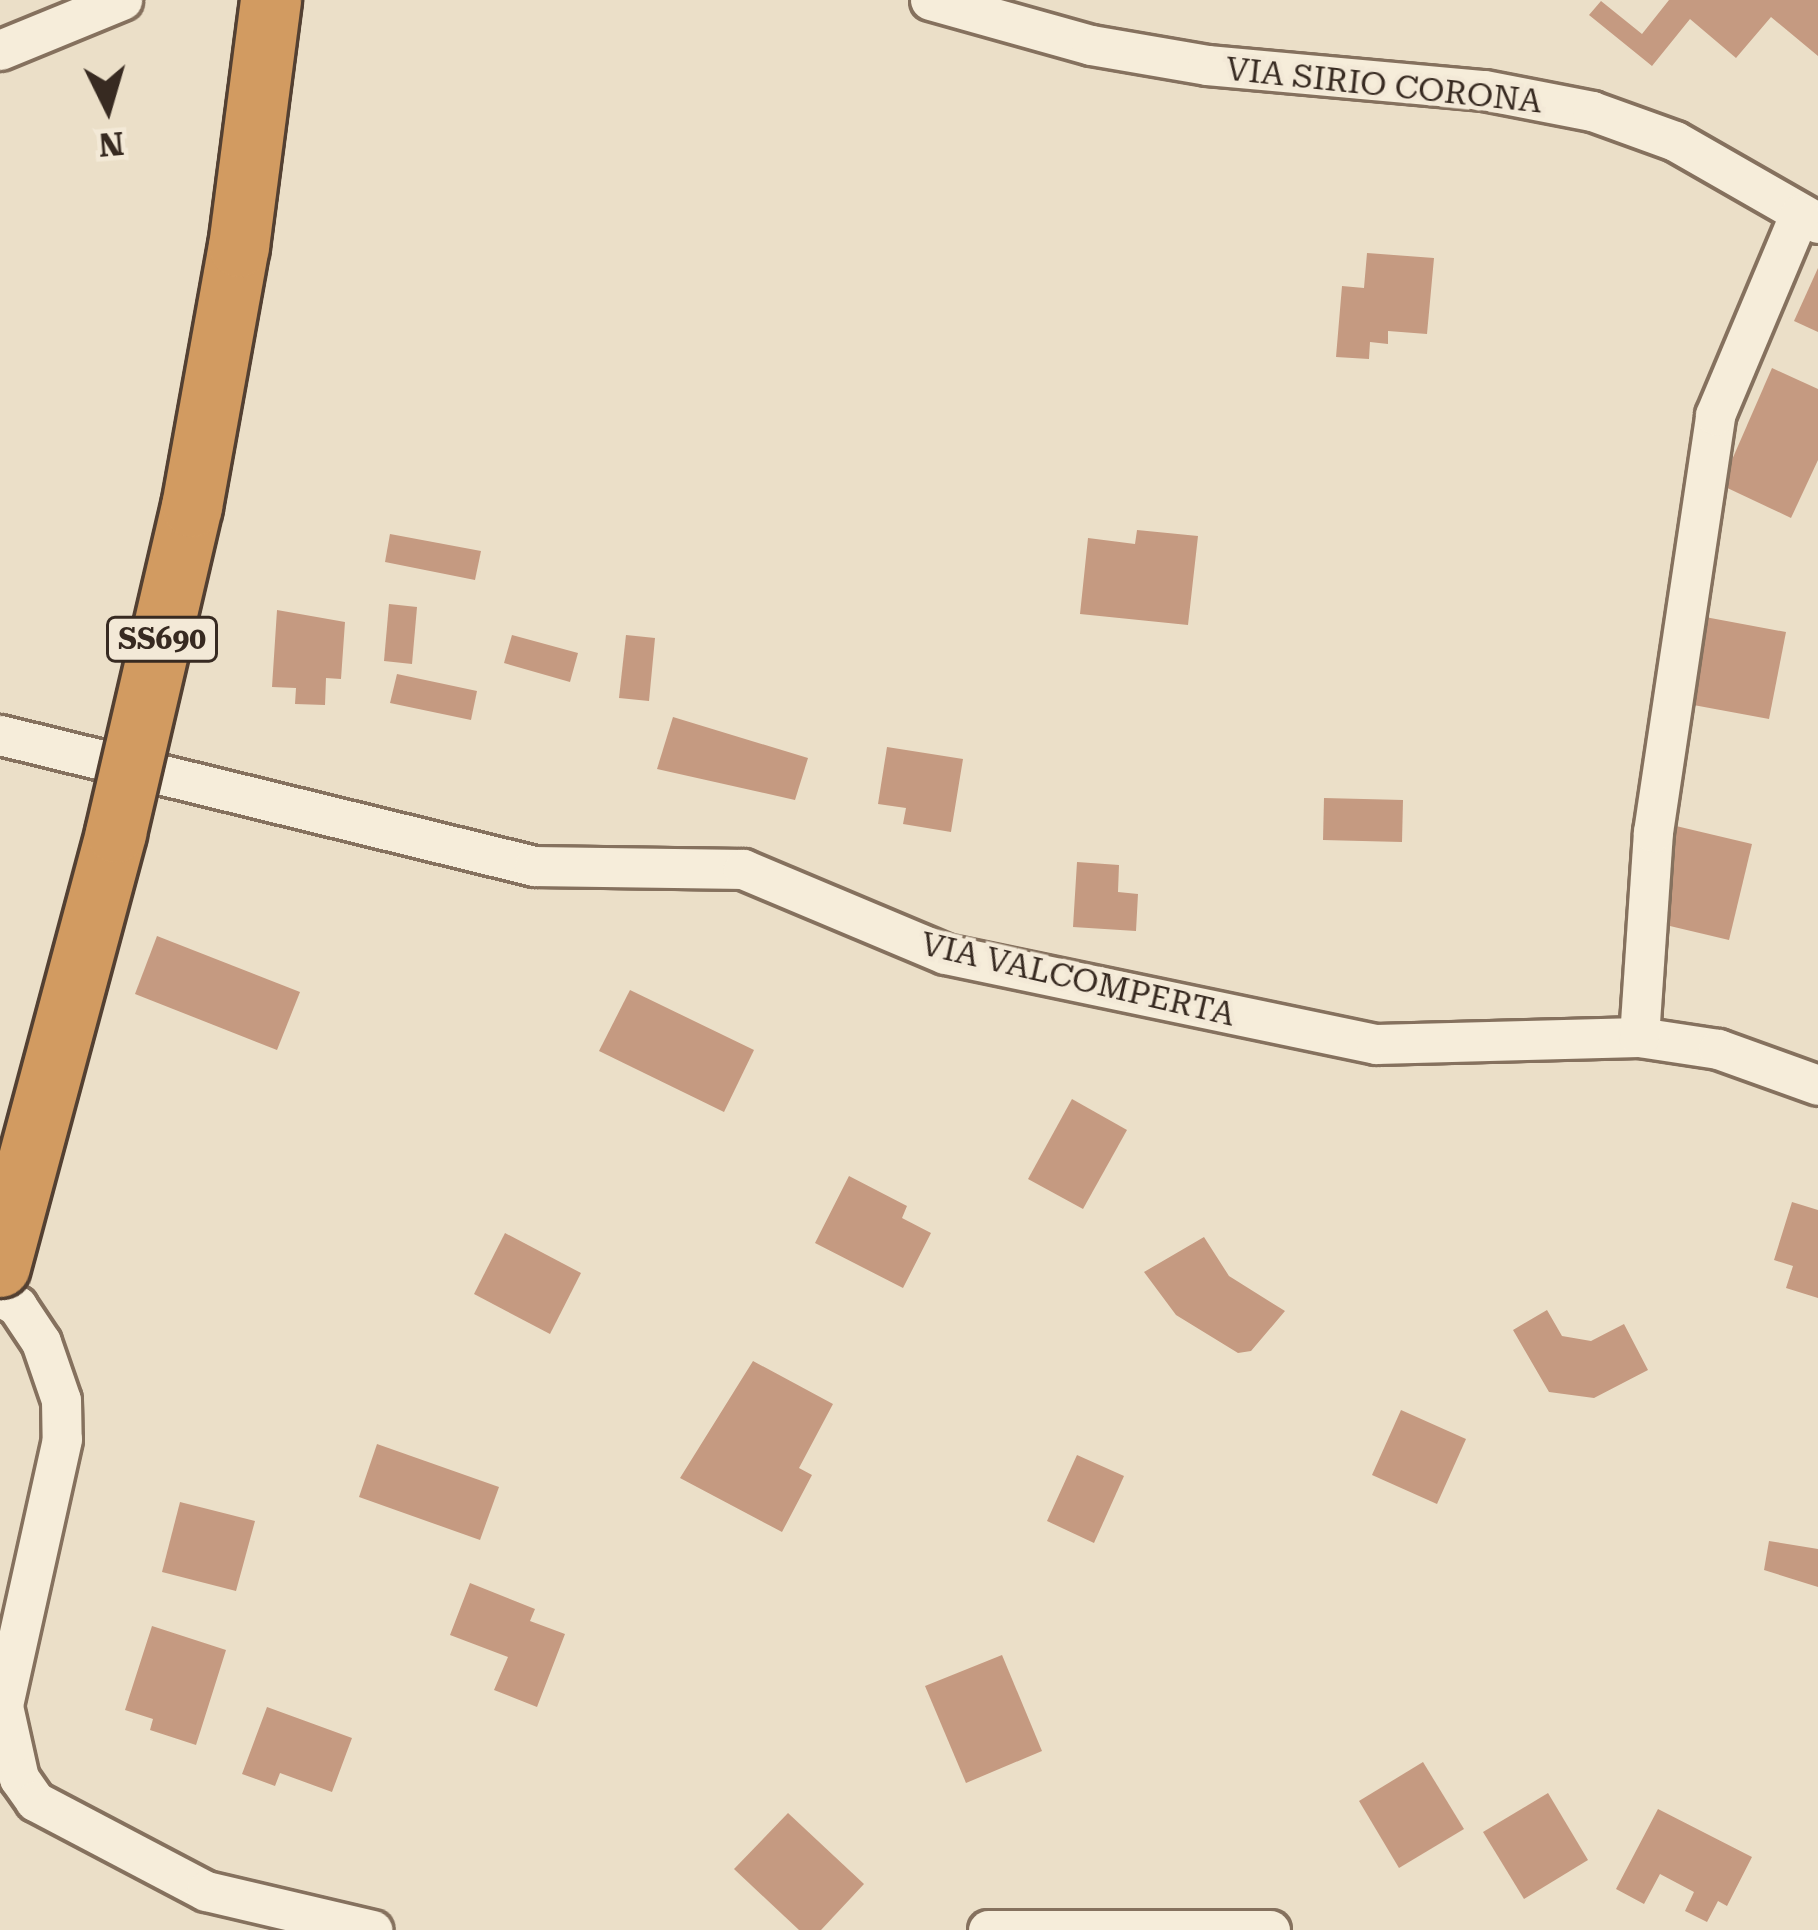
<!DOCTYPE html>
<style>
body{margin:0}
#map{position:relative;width:1818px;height:1930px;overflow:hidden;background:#ebdfc8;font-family:"Roboto Serif",serif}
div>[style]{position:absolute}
.building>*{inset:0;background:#c59a81}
.roads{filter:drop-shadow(3px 0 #85715e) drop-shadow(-3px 0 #85715e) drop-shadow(0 3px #85715e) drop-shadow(0 -3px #85715e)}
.minor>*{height:39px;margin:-19.5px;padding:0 19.5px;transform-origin:19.5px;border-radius:19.5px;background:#f6edda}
.bridges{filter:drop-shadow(3px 0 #534032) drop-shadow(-3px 0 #534032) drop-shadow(0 3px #534032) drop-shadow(0 -3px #534032)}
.highway-bridge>*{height:60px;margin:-30px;padding:0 30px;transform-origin:30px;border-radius:30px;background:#d29b61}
span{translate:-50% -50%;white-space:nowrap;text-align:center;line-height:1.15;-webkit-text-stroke:9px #f3e9d7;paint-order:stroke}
.shield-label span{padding:3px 9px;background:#f3e9d7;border:3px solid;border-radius:9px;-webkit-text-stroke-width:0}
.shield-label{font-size:30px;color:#372a21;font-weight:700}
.street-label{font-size:33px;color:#372a21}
.north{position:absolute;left:48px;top:48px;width:120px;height:120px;-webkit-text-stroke:9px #f3e9d7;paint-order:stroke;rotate:175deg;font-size:33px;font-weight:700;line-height:48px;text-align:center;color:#372a21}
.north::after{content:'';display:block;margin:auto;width:42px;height:54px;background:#372a21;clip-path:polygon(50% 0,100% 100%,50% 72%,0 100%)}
</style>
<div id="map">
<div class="building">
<i style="clip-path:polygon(1669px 0,1818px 0,1818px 56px,1771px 17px,1736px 58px,1690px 19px,1652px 66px,1589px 15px,1601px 1px,1642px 34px)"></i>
<i style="clip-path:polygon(1367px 253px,1434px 258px,1427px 334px,1388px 331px,1388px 344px,1370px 342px,1369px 359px,1336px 357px,1342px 286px,1364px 288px)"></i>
<i style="clip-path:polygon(1818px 268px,1818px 332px,1794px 321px)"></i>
<i style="clip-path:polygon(1772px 368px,1818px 389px,1818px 460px,1791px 518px,1721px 485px)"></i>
<i style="clip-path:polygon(1137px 530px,1198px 536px,1188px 625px,1080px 614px,1088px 538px,1135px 544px)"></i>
<i style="clip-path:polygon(390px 534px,481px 551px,475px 580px,385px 562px)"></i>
<i style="clip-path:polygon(389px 604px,417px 607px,412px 664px,384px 661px)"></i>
<i style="clip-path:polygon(277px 610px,345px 622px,341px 679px,326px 678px,325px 705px,295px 704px,296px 688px,272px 687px)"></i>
<i style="clip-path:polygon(1705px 617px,1786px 632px,1769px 719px,1688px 704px)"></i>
<i style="clip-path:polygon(512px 635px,578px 653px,570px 682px,504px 663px)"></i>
<i style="clip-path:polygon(626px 635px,655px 638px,649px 701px,619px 698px)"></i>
<i style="clip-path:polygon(397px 674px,477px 691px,471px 720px,390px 703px)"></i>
<i style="clip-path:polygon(673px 717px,808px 758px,795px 800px,657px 769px)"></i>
<i style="clip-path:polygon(887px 747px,963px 759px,951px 832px,903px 824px,906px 808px,878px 804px)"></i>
<i style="clip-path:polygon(1324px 798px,1403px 800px,1402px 842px,1323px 840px)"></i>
<i style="clip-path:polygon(1676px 826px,1752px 844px,1729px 940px,1653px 922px)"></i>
<i style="clip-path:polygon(1077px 862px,1119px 865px,1118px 892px,1138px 894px,1136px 931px,1073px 927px)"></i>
<i style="clip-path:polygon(157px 936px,300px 992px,277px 1050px,135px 994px)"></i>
<i style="clip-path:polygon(630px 990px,754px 1050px,724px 1112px,599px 1051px)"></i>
<i style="clip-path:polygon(1072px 1099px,1127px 1130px,1083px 1209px,1028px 1179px)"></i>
<i style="clip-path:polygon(849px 1176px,907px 1206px,902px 1218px,931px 1233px,903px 1288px,815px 1243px)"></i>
<i style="clip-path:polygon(1792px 1202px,1818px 1210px,1818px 1298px,1786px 1288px,1793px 1266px,1774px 1260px)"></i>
<i style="clip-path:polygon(505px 1233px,581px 1273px,550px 1334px,474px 1294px)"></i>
<i style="clip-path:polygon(1204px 1237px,1229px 1276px,1285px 1311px,1251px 1351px,1238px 1353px,1176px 1315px,1144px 1272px)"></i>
<i style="clip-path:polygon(1547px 1310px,1562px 1336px,1591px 1341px,1624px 1324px,1648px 1370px,1594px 1398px,1549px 1392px,1513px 1330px)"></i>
<i style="clip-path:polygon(753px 1361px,833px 1404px,799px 1468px,812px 1475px,782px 1532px,680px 1478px)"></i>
<i style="clip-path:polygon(1401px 1410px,1466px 1439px,1437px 1504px,1372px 1475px)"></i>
<i style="clip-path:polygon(377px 1444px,499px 1487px,480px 1540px,359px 1497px)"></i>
<i style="clip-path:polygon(1077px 1455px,1124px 1476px,1094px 1543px,1047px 1521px)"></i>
<i style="clip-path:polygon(180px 1502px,255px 1521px,236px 1591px,162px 1572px)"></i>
<i style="clip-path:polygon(1769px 1541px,1818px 1549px,1818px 1587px,1764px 1570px)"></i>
<i style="clip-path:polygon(470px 1583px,535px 1609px,530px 1621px,565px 1634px,537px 1707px,494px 1690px,508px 1657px,450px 1635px)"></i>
<i style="clip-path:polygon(152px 1626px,226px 1650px,196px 1745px,150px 1730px,153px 1719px,125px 1710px)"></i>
<i style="clip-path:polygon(1002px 1655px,1042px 1751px,966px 1783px,925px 1686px)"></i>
<i style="clip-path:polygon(267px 1707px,352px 1738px,332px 1792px,280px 1773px,275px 1786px,242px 1774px)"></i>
<i style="clip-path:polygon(1423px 1762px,1464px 1829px,1399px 1868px,1359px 1801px)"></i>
<i style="clip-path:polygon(1548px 1793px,1588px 1860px,1524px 1899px,1483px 1832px)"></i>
<i style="clip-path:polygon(1658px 1809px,1752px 1857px,1727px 1906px,1718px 1901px,1707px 1922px,1685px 1911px,1694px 1892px,1660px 1874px,1644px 1904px,1616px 1889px)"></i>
<i style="clip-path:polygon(788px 1813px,864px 1884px,821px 1930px,799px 1930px,734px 1869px)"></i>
</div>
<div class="roads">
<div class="minor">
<i style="left:930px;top:0;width:167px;rotate:15.6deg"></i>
<i style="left:1091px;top:45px;width:118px;rotate:9.8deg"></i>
<i style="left:1207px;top:65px;width:278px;rotate:5.2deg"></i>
<i style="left:1484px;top:90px;width:110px;rotate:11deg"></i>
<i style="left:1592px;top:111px;width:88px;rotate:19.9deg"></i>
<i style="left:1675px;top:141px;width:165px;rotate:29.8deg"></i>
<i style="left:0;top:50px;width:132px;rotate:-22.3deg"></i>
<i style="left:0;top:735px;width:550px;rotate:13.78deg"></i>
<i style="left:534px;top:866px;width:209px;rotate:0.8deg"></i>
<i style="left:743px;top:869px;width:219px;rotate:22.8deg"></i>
<i style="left:945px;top:954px;width:440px;rotate:11.8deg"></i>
<i style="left:1376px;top:1044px;width:263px;rotate:-1.5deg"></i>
<i style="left:1639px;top:1037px;width:80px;rotate:8.6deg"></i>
<i style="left:1718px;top:1049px;width:106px;rotate:19.8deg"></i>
<i style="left:1639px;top:1037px;width:205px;rotate:-86.1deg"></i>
<i style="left:1653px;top:832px;width:422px;rotate:-81.5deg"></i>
<i style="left:1715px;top:415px;width:217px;rotate:-67.2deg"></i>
<i style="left:0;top:1296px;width:20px;rotate:30deg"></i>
<i style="left:17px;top:1306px;width:43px;rotate:56.3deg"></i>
<i style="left:41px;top:1342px;width:61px;rotate:71deg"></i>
<i style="left:61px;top:1400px;width:39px;rotate:89deg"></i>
<i style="left:62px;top:1439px;width:273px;rotate:102.5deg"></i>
<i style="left:3px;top:1706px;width:74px;rotate:77.5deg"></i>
<i style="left:19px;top:1778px;width:28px;rotate:55deg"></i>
<i style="left:35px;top:1801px;width:193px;rotate:27.8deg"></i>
<i style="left:206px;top:1891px;width:171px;rotate:13.2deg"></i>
<i style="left:988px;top:1930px;width:282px"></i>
</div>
</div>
<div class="bridges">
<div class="highway-bridge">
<i style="left:0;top:1267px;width:449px;rotate:-75deg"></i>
<i style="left:116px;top:833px;width:335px;rotate:-76.9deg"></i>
<i style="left:192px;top:507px;width:264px;rotate:-79.8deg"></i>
<i style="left:239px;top:247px;width:249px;rotate:-82.6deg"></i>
</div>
</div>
<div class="shield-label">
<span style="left:162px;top:639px">SS690</span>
</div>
<div class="street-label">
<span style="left:1384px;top:85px;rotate:6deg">VIA SIRIO CORONA</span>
<span style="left:1078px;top:979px;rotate:13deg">VIA VALCOMPERTA</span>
</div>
<div class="north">N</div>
</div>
